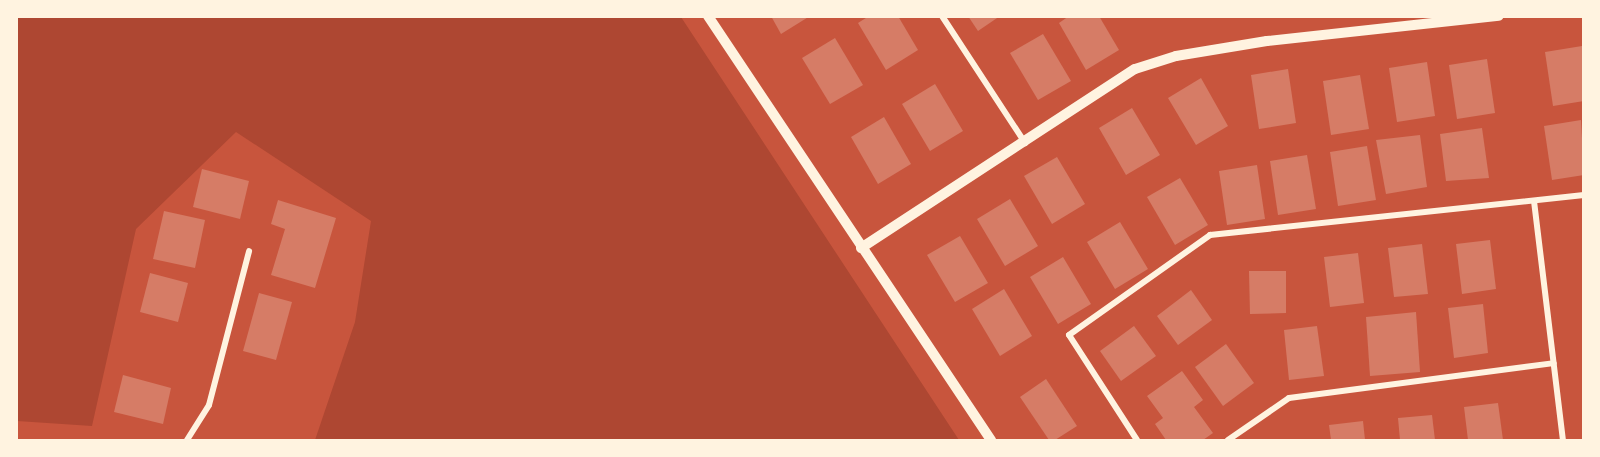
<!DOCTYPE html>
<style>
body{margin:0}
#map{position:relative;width:1600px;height:457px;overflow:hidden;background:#c8553d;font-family:"Fira Sans Condensed",sans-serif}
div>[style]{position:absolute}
.green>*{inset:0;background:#ae4732}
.building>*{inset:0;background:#d67c66}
.minor>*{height:6px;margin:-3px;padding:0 3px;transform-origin:3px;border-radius:3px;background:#fff3e0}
.tertiary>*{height:10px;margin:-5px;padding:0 5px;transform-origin:5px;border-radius:5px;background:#fff3e0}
span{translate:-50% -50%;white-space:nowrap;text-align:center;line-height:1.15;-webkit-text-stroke:5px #fff3e0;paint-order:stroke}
.frame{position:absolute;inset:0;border:18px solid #fff3e0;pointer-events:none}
</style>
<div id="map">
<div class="green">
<i style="clip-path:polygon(16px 17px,681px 17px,959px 440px,315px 440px,355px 322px,371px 221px,236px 132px,136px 229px,92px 426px,17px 421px)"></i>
</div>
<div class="building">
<i style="clip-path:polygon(771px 16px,810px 16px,781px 34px)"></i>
<i style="clip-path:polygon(869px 16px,898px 16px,918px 50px,886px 70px,858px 23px)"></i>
<i style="clip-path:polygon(968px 16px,1000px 16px,978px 31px)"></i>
<i style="clip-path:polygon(1069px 16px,1099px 16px,1119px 50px,1086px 70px,1059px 23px)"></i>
<i style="clip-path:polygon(1043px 34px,1071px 81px,1038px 100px,1010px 53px)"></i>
<i style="clip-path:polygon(835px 38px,863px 85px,830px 104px,802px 58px)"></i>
<i style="clip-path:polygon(1582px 46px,1584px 101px,1553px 106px,1545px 52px)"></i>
<i style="clip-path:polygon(1487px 59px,1495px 113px,1457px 119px,1449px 65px)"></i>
<i style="clip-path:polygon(1427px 62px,1435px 116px,1397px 122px,1389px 68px)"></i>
<i style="clip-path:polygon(1288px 69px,1296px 123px,1259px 129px,1251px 75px)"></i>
<i style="clip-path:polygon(1360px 75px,1369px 129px,1331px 135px,1323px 81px)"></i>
<i style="clip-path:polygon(1201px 78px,1228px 126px,1196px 145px,1168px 98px)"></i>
<i style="clip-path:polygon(935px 84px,963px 131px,930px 151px,902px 104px)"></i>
<i style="clip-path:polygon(1132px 108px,1160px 155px,1126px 175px,1099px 128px)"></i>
<i style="clip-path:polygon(884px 117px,911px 164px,878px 184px,851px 137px)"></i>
<i style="clip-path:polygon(1581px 120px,1584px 175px,1552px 180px,1544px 126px)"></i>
<i style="clip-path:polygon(1482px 128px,1489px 178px,1446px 181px,1440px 134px)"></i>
<i style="clip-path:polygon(1420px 135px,1427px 187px,1386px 194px,1376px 140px)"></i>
<i style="clip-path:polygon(1367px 146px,1376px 200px,1338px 206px,1330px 152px)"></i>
<i style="clip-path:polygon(1307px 155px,1316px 209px,1278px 215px,1270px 161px)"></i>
<i style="clip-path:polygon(1057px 157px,1085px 204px,1052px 224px,1024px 176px)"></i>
<i style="clip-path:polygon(1257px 165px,1265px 219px,1227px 225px,1219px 171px)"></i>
<i style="clip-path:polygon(202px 169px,249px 181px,240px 219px,193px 207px)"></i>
<i style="clip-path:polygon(1180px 178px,1208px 225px,1175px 245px,1147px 197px)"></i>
<i style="clip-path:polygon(1010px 199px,1038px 246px,1005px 266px,977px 219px)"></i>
<i style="clip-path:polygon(278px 200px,336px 218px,315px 288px,271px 275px,285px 229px,271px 224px)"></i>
<i style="clip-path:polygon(164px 211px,205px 220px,195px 268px,153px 259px)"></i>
<i style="clip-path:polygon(1120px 222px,1148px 269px,1115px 289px,1087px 242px)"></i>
<i style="clip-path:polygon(960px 236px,988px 283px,955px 302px,927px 255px)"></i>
<i style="clip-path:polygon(1490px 240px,1496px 289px,1462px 294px,1456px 244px)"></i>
<i style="clip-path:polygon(1422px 244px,1428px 294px,1394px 297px,1388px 248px)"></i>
<i style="clip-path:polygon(1358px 253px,1364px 303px,1330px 307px,1324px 257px)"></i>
<i style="clip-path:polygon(1063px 257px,1091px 304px,1058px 324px,1030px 277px)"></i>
<i style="clip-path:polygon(1249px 271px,1286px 271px,1286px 313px,1250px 314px)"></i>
<i style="clip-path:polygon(150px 273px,188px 283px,178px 322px,140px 312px)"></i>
<i style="clip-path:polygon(1004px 289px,1032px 336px,1000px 356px,972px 309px)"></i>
<i style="clip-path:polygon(1191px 290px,1212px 320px,1178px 345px,1157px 316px)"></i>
<i style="clip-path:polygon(259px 293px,292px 302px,276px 360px,243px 351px)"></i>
<i style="clip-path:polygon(1483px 304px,1488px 353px,1454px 358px,1448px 308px)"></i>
<i style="clip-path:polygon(1416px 312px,1420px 372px,1370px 376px,1366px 317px)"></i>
<i style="clip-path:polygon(1134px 326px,1156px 356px,1121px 381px,1100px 351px)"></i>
<i style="clip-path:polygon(1317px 326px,1324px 376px,1289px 380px,1284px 330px)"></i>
<i style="clip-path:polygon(1226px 344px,1254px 383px,1223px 406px,1195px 367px)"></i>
<i style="clip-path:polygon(1182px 371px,1203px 400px,1194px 407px,1213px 433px,1203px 440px,1166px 440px,1155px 424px,1163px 418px,1147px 396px)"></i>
<i style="clip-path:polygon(123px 375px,171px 388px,163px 424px,114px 412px)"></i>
<i style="clip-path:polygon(1046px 379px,1077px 426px,1055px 440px,1049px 440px,1020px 397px)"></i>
<i style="clip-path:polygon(1498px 403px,1503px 440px,1468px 440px,1464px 407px)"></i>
<i style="clip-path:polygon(1432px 415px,1435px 440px,1400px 440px,1398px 418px)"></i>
<i style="clip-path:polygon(1363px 421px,1365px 440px,1331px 440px,1329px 425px)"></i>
</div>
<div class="minor">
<i style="left:942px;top:16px;width:152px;rotate:56.8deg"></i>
<i style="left:1534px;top:201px;width:241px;rotate:83.1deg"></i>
<i style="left:187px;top:440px;width:41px;rotate:-57.8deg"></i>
<i style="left:209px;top:405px;width:159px;rotate:-75.4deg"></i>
<i style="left:1137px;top:440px;width:125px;rotate:-122.9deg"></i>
<i style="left:1069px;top:335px;width:173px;rotate:-35.3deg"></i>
<i style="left:1210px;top:235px;width:376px;rotate:-6.1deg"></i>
<i style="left:1228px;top:440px;width:74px;rotate:-34.5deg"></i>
<i style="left:1289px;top:398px;width:267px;rotate:-7.5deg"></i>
</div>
<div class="tertiary">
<i style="left:708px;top:16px;width:510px;rotate:56.28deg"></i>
<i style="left:861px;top:248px;width:327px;rotate:-33.2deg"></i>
<i style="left:1135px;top:69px;width:43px;rotate:-17.6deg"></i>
<i style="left:1176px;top:56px;width:92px;rotate:-9.4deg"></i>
<i style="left:1267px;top:41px;width:233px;rotate:-6.2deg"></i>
</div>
<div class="frame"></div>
</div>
